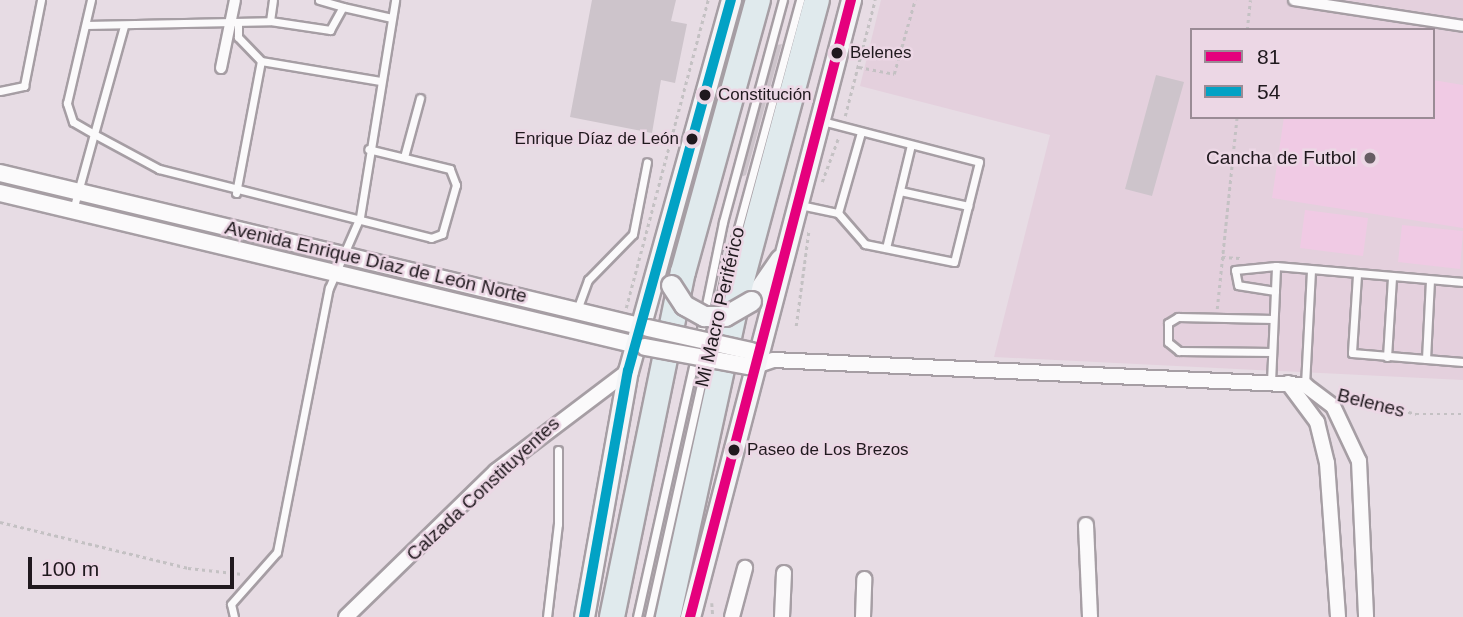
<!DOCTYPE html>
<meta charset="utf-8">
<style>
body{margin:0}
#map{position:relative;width:1463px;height:617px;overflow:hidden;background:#e7dce4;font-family:Arial,sans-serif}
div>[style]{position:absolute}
.built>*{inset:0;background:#e4d0dd}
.green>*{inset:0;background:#f0cae4}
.building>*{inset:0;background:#cdc4cb}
.path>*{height:2.5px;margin-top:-1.25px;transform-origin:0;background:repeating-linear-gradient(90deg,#c4c1c3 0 3.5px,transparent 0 7px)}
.roads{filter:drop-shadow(2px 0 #a69ea4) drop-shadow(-2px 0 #a69ea4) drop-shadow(0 2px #a69ea4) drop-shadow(0 -2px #a69ea4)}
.service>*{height:7px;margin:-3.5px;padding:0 3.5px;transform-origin:3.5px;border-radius:3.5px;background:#fbfafb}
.pedestrian>*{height:10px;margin:-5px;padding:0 5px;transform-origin:5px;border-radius:5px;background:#fbfafb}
.minor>*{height:14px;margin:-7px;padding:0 7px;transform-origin:7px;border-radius:7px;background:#fbfafb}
.tertiary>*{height:16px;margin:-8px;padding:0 8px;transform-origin:8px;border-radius:8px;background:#fbfafb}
.secondary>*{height:19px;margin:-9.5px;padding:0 9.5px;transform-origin:9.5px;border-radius:9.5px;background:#f4f5f7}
.motorway>*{height:24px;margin:-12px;padding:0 12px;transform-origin:12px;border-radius:12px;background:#e0eaed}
.bridges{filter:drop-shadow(2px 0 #a69ea4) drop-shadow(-2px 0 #a69ea4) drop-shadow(0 2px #a69ea4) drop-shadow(0 -2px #a69ea4)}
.tertiary-bridge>*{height:16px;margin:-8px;padding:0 8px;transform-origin:8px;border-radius:8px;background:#fbfafb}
.secondary-bridge>*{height:19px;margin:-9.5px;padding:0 9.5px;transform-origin:9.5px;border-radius:9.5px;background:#f4f5f7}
.bus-1>*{height:10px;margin:-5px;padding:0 5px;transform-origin:5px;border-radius:5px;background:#e5007d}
.bus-2>*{height:10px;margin:-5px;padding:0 5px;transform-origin:5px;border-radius:5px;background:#02a2c5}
.dots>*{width:19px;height:19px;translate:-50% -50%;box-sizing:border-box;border:4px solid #ecd7e5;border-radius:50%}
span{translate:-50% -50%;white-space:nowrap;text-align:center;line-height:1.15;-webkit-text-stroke:5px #ecd7e5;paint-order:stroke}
.bus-label{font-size:17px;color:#20191e}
.left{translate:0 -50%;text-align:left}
.right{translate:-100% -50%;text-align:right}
.poi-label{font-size:19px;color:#20191e}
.street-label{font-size:19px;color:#20191e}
.legend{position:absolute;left:1190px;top:28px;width:245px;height:91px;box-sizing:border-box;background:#ecd7e5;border:2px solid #9a8b95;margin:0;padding:9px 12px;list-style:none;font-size:21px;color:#20191e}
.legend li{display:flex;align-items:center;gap:14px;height:35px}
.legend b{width:35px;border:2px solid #9a8b95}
.scale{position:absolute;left:28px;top:557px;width:206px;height:32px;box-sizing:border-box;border:4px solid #20191e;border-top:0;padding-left:9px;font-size:21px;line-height:24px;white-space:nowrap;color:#20191e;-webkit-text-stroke:5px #ecd7e5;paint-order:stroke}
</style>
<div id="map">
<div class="built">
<i style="clip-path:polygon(evenodd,881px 0,1463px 0,1463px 380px,994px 357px,1050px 135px,860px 86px,881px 0,1192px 30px,1433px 30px,1433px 117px,1192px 117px,1192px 30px)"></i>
</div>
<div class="green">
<i style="clip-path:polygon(1433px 80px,1463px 85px,1463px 228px,1272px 198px,1284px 117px,1433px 117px)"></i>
<i style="clip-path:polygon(1305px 210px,1368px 218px,1363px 256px,1300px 248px)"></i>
<i style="clip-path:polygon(1402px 225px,1463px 231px,1460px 269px,1398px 262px)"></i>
</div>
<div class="building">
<i style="clip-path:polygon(592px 0,676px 0,671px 21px,687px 24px,675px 83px,661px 80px,652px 133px,570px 117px)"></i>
<i style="clip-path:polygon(782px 44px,746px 175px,741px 177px,777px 45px)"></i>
<i style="clip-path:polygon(1156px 75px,1184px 82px,1152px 196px,1125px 189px)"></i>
</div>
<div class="path">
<i style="left:1247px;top:30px;width:30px;rotate:-84deg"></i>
<i style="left:859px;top:67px;width:36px;rotate:11deg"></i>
<i style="left:894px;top:74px;width:77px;rotate:-74.2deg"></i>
<i style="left:845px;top:116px;width:120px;rotate:-75.5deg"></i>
<i style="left:822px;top:182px;width:49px;rotate:-69.7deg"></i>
<i style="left:1222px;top:257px;width:18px;rotate:3deg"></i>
<i style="left:626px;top:308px;width:319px;rotate:-75.1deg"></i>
<i style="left:1217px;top:309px;width:193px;rotate:-84.1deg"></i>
<i style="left:796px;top:326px;width:98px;rotate:-82.4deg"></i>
<i style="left:1341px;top:393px;width:78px;rotate:15.6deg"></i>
<i style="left:1416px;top:414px;width:47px"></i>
<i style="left:0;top:522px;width:194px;rotate:13.7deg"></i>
<i style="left:188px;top:568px;width:55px;rotate:6.2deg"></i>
<i style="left:712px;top:603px;width:14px;rotate:86deg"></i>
</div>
<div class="roads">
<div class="service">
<i style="left:319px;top:0;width:25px;rotate:16deg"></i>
<i style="left:270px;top:21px;width:21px;rotate:-82deg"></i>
<i style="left:238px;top:22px;width:15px;rotate:90deg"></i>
<i style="left:238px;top:37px;width:33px;rotate:46deg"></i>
<i style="left:261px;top:61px;width:121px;rotate:9.5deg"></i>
<i style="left:86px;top:25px;width:184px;rotate:-1.2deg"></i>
<i style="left:270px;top:21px;width:61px;rotate:8.5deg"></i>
<i style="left:330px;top:30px;width:26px;rotate:-61deg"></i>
<i style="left:343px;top:7px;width:50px;rotate:12.7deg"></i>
<i style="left:124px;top:26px;width:112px;rotate:105.5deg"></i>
<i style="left:94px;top:134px;width:74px;rotate:28.3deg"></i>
<i style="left:159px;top:169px;width:281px;rotate:14.2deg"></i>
<i style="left:431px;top:238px;width:12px;rotate:-20deg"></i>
<i style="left:442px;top:234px;width:51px;rotate:-74.1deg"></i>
<i style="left:456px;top:185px;width:17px;rotate:-111deg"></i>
<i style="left:450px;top:169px;width:84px;rotate:-166.3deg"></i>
<i style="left:0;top:91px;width:25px;rotate:-12deg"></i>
<i style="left:24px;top:86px;width:88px;rotate:-78.8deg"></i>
<i style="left:822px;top:121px;width:162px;rotate:14.6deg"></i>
<i style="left:979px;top:162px;width:103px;rotate:104deg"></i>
<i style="left:954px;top:262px;width:91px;rotate:-168.6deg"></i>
<i style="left:865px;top:244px;width:41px;rotate:-131.1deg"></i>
<i style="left:838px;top:213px;width:84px;rotate:-74.1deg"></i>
<i style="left:404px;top:157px;width:61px;rotate:-74.8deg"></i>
<i style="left:900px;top:191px;width:70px;rotate:12.4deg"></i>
<i style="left:236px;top:193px;width:134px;rotate:-79.3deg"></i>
<i style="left:800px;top:205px;width:39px;rotate:12deg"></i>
<i style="left:73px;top:210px;width:79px;rotate:-74.6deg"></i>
<i style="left:94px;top:134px;width:24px;rotate:-150deg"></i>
<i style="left:73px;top:122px;width:20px;rotate:-108deg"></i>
<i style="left:67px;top:103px;width:106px;rotate:-76.9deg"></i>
<i style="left:886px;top:248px;width:106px;rotate:-76.4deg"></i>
<i style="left:1357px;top:275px;width:78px;rotate:93.7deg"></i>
<i style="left:1352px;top:353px;width:111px;rotate:4.6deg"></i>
<i style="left:1275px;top:291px;width:37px;rotate:-171deg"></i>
<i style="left:1238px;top:285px;width:15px;rotate:-101deg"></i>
<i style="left:1235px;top:270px;width:41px;rotate:-5.6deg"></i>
<i style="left:1276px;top:266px;width:188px;rotate:4.9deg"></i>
<i style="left:577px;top:310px;width:32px;rotate:-70deg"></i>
<i style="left:588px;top:280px;width:64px;rotate:-45.6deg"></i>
<i style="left:633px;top:234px;width:73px;rotate:-79deg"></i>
<i style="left:699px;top:339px;width:119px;rotate:-78.4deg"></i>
<i style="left:723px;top:222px;width:230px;rotate:-74.9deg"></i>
<i style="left:1272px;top:352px;width:93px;rotate:-179.4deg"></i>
<i style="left:1179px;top:351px;width:14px;rotate:-141deg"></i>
<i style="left:1168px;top:342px;width:19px;rotate:-90deg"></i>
<i style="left:1168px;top:323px;width:12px;rotate:-31deg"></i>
<i style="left:1178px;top:317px;width:95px;rotate:1.2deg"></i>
<i style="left:1387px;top:357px;width:80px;rotate:-86.4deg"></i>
<i style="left:1426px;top:359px;width:79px;rotate:-87.1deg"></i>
<i style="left:1271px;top:382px;width:116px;rotate:-87.5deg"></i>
<i style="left:1305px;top:385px;width:113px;rotate:-87deg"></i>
<i style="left:234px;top:617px;width:13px;rotate:-103deg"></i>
<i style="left:231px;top:604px;width:69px;rotate:-48.5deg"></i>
<i style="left:277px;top:552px;width:269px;rotate:-78.9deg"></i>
<i style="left:329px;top:288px;width:77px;rotate:-66.4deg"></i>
<i style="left:360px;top:217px;width:220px;rotate:-80.8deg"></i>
<i style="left:547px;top:617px;width:94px;rotate:-83.3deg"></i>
<i style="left:558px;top:524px;width:74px;rotate:-90deg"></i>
<i style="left:637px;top:617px;width:266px;rotate:-77.4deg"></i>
<i style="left:649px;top:617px;width:357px;rotate:-77.4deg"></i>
<i style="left:727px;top:269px;width:279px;rotate:-74.8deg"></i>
</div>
<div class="pedestrian">
<i style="left:1294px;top:0;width:171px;rotate:8.7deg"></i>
<i style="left:221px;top:68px;width:69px;rotate:-78.4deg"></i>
</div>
<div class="minor">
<i style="left:756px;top:366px;width:18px;rotate:-19deg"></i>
<i style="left:773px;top:360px;width:533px;rotate:2.69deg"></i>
<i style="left:1305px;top:385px;width:35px;rotate:37deg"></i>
<i style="left:1333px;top:406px;width:61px;rotate:64.7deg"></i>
<i style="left:1359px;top:461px;width:156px;rotate:87.4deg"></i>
<i style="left:1288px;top:383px;width:49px;rotate:53.4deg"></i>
<i style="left:1317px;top:422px;width:42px;rotate:76.3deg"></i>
<i style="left:1327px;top:463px;width:154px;rotate:85.9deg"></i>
<i style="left:1086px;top:525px;width:92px;rotate:87.5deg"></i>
<i style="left:346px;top:617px;width:209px;rotate:-44.2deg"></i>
<i style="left:496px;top:471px;width:166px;rotate:-37.1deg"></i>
<i style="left:732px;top:617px;width:51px;rotate:-75.1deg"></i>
<i style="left:782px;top:617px;width:44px;rotate:-87.4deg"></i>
<i style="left:863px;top:617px;width:38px;rotate:-88deg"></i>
</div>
<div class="tertiary">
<i style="left:0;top:173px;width:666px;rotate:13.45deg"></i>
<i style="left:0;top:193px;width:663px;rotate:13.43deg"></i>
</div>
<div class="secondary">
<i style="left:751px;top:301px;width:51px;rotate:-55.4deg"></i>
<i style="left:584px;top:617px;width:250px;rotate:-79.9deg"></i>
<i style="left:628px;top:371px;width:385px;rotate:-74.5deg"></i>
<i style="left:690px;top:617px;width:638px;rotate:-75.38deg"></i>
</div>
<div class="motorway">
<i style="left:612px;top:617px;width:352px;rotate:-78.4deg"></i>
<i style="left:683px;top:272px;width:282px;rotate:-74.6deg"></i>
<i style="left:668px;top:617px;width:338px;rotate:-77.7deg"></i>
<i style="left:740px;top:287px;width:297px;rotate:-75deg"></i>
</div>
</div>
<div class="bridges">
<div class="tertiary-bridge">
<i style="left:648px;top:328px;width:106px;rotate:12.6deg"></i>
<i style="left:645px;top:347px;width:105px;rotate:10.5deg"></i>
</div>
<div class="secondary-bridge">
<i style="left:671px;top:285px;width:24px;rotate:57deg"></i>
<i style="left:684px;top:305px;width:23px;rotate:29deg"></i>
<i style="left:704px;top:316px;width:21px"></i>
<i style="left:725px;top:316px;width:30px;rotate:-30deg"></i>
</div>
</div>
<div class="bus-1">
<i style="left:690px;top:617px;width:638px;rotate:-75.38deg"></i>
</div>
<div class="bus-2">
<i style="left:584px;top:617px;width:250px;rotate:-79.9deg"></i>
<i style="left:628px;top:371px;width:385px;rotate:-74.5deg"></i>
</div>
<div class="dots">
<i style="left:837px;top:53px;background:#20191e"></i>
<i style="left:705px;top:95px;background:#20191e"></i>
<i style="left:692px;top:139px;background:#20191e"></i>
<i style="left:1370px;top:158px;background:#665d63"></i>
<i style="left:734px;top:450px;background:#20191e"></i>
</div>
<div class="bus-label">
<span class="left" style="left:850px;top:53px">Belenes</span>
<span class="left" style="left:718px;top:95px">Constitución</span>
<span class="right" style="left:679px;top:139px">Enrique Díaz de León</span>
<span class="left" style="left:747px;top:450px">Paseo de Los Brezos</span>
</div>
<div class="poi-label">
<span class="right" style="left:1356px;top:158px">Cancha de Futbol</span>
</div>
<div class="street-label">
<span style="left:376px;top:262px;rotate:13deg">Avenida Enrique Díaz de León Norte</span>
<span style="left:720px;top:307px;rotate:-77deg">Mi Macro Periférico</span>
<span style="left:1371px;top:403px;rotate:14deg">Belenes</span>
<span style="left:483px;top:489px;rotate:-43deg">Calzada Constituyentes</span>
</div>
<ul class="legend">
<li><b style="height:9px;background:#e5007d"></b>81</li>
<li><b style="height:9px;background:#02a2c5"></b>54</li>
</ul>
<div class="scale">100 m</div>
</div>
